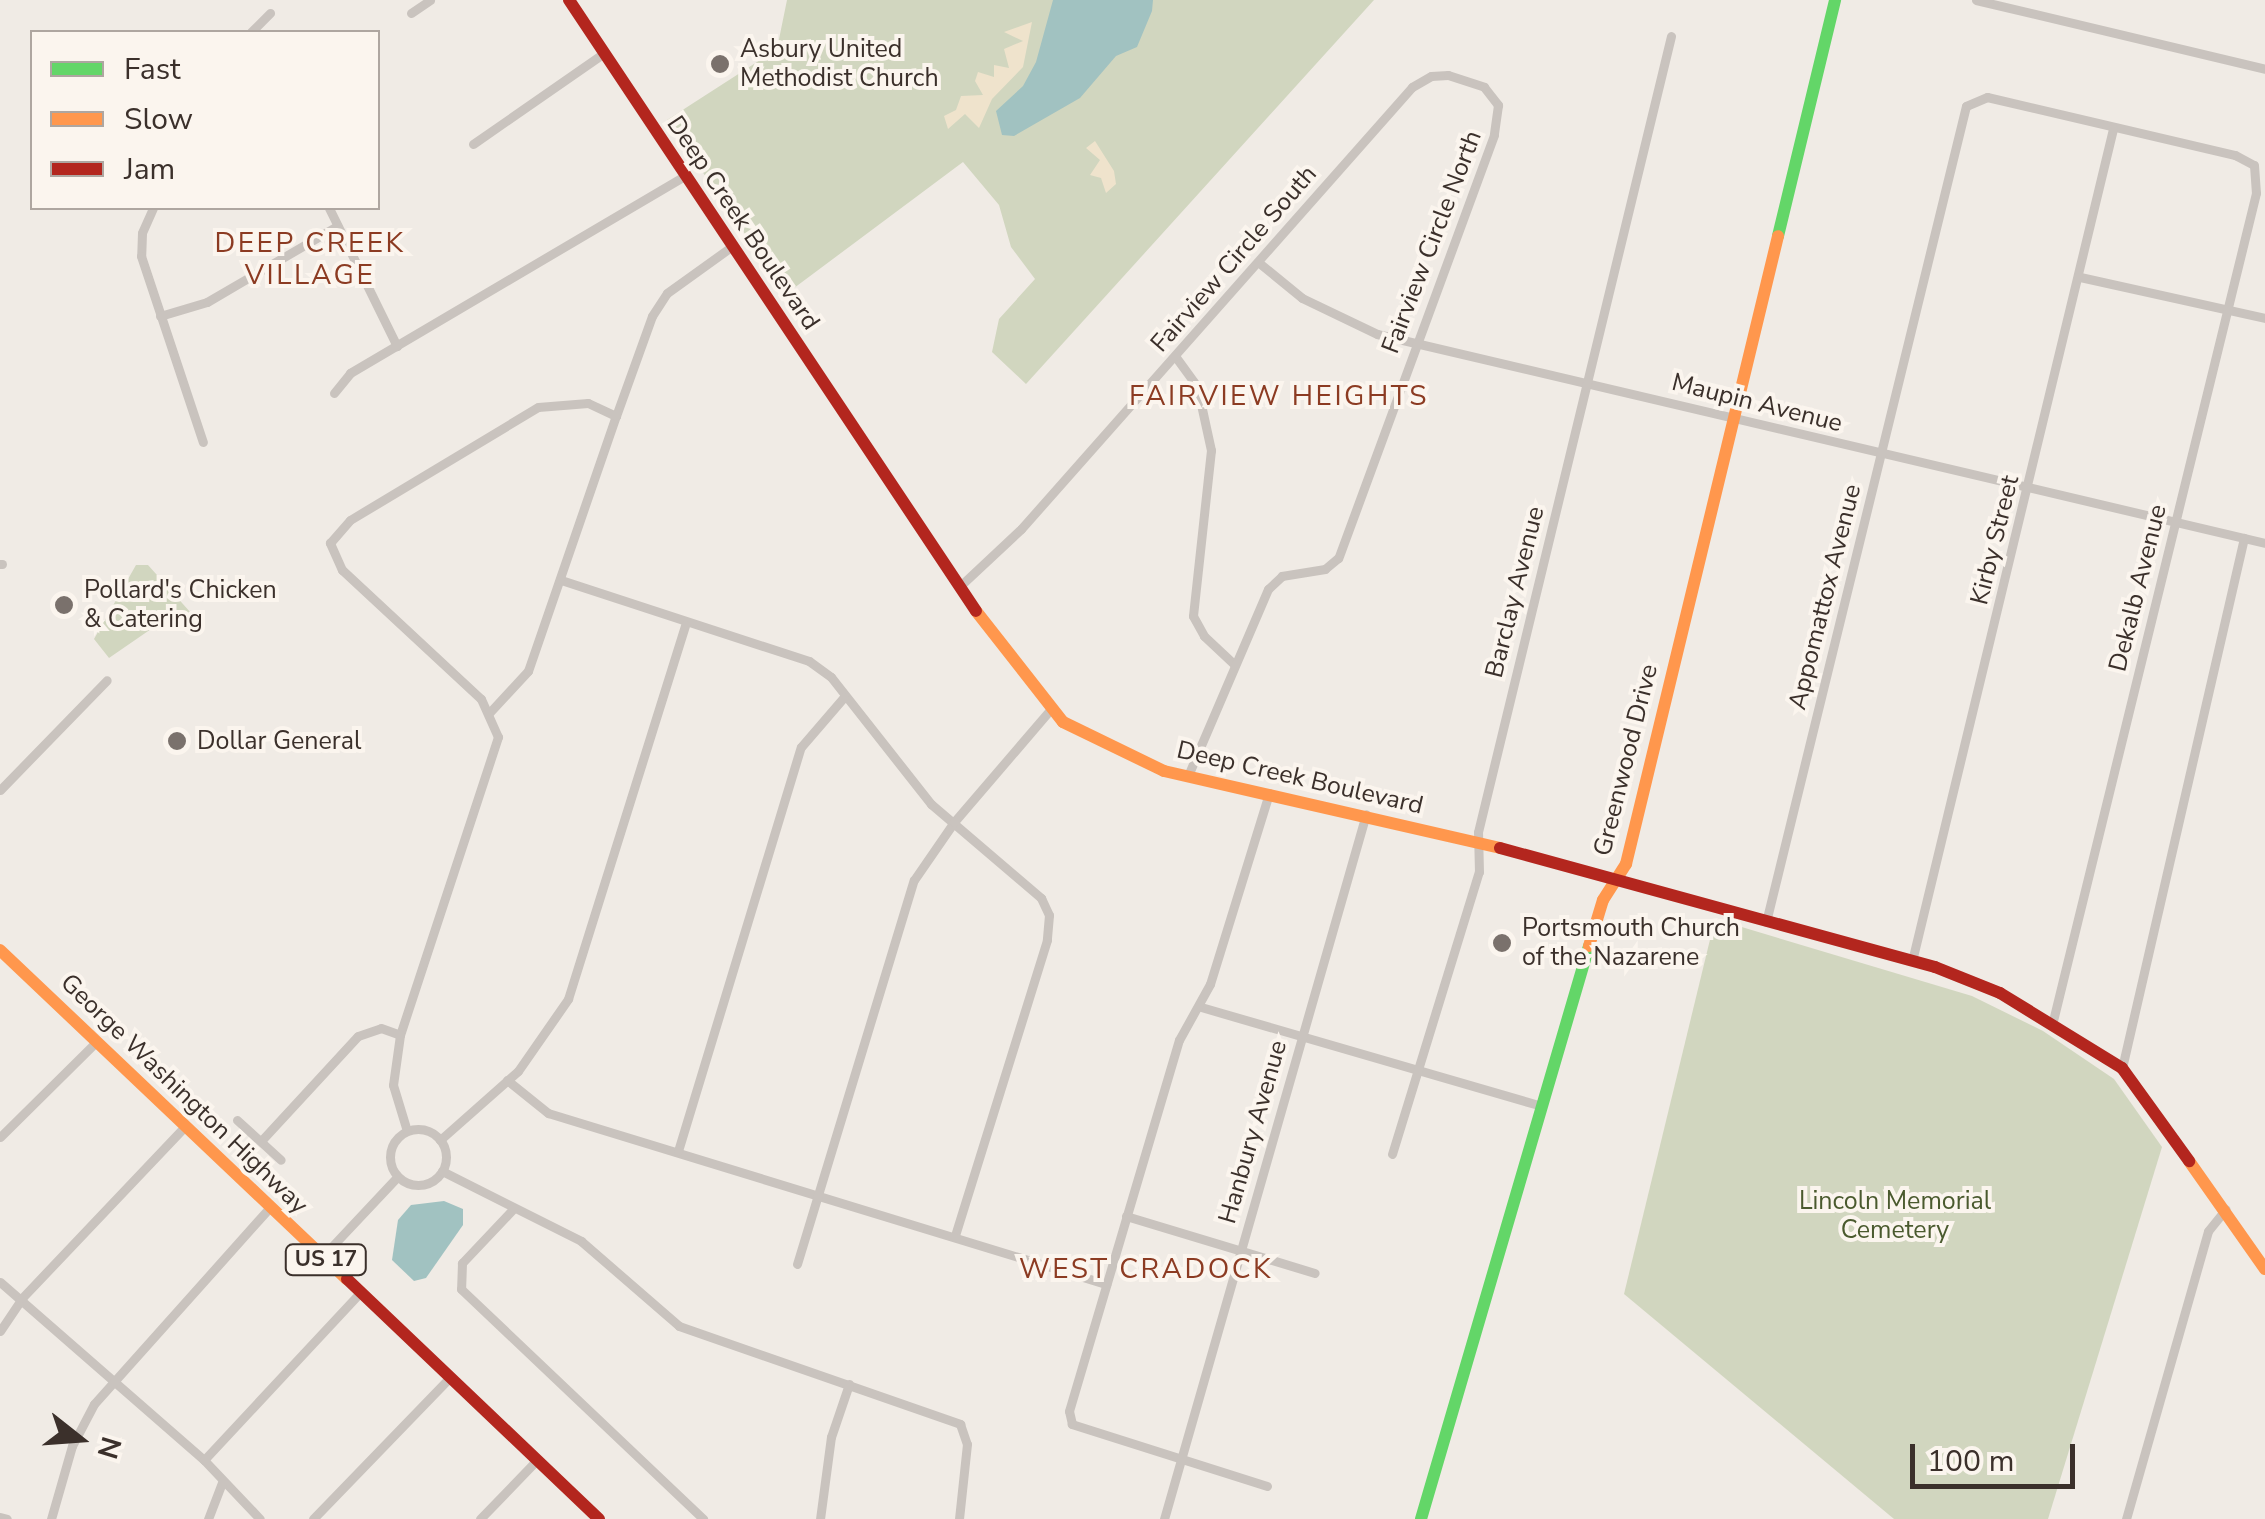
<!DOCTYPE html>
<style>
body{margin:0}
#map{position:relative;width:2265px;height:1519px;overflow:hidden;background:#f0ebe5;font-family:"Nunito Sans",sans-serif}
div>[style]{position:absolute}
.green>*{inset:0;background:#d1d6bf}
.sand>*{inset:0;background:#efe3cc}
.water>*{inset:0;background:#a1c2c1}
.street>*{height:9px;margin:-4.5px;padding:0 4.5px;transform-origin:4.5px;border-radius:4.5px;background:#c9c3be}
.street>.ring{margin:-4.5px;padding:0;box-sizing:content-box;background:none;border:9px solid #c9c3be;border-radius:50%}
.fast>*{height:12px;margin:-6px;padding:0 6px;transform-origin:6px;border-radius:6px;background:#63d668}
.slow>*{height:12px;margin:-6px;padding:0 6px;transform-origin:6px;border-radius:6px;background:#ff974d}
.jam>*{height:12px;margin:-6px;padding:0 6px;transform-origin:6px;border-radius:6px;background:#b3261e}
.dots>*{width:28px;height:28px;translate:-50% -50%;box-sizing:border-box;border:5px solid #fbf5ee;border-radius:50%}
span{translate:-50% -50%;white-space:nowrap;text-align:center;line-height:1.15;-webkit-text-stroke:8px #fbf5ee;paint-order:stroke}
.shield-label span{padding:2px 8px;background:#fbf5ee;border:2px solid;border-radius:8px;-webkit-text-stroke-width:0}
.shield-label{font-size:22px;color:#3b302b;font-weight:700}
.poi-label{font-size:25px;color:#3b302b}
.left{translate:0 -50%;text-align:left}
.street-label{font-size:25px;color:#3b302b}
.park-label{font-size:25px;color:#4a5a2e}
.neighbourhood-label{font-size:28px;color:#8c3b22;letter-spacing:2.5px}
.legend{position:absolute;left:30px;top:30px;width:350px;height:180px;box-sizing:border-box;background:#fbf5ee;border:2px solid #aea6a0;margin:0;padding:12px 18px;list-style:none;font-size:30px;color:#3b302b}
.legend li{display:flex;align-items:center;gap:20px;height:50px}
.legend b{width:50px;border:2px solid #aea6a0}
.north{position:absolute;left:30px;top:1389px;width:100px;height:100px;-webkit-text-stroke:8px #fbf5ee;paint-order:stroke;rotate:107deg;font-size:28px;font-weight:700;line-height:40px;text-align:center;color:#3b302b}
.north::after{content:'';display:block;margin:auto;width:35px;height:45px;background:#3b302b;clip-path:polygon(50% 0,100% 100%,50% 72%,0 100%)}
.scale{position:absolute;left:1910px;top:1444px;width:165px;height:45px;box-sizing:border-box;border:5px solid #3b302b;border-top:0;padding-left:12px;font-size:30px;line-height:35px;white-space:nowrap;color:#3b302b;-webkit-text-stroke:8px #fbf5ee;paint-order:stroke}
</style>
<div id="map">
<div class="green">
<i style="clip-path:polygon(787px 0,1374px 0,1026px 384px,992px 352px,999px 319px,1035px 279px,1011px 247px,999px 205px,963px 162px,786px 294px,667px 120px,777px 49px)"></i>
<i style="clip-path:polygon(136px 565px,148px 565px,191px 613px,154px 627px,109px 658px,94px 639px)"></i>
<i style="clip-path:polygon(1715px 919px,1972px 996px,2043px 1031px,2114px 1079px,2162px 1147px,2048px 1519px,1894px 1519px,1624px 1294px)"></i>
</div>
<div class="sand">
<i style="clip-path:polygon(1032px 22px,1023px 67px,992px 99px,979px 128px,965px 114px,948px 129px,944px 116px,956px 110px,961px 96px,983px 95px,975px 81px,978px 72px,994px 77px,994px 65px,1009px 68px,1004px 49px,1023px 41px,1004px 32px)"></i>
<i style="clip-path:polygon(1095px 141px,1114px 171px,1116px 184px,1106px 193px,1101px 178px,1090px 175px,1100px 160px,1086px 148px)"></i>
</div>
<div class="water">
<i style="clip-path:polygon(1053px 0,1153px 0,1152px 11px,1137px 47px,1116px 56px,1080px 98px,1014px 136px,1002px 135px,996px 111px,1023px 86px,1036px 62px)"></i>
<i style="clip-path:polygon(444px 1201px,463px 1209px,463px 1225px,426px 1278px,414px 1281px,392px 1260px,398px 1220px,411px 1205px)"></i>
</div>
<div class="street">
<i style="left:1976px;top:0;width:297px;rotate:13.4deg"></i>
<i style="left:411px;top:13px;width:23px;rotate:-34deg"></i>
<i style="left:251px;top:32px;width:27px;rotate:-45deg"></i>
<i style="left:473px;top:144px;width:160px;rotate:-34.8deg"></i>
<i style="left:153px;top:208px;width:27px;rotate:114deg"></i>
<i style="left:142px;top:233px;width:23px;rotate:92deg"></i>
<i style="left:141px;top:256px;width:196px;rotate:71.6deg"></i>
<i style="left:329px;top:208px;width:154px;rotate:63.8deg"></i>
<i style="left:1258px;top:262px;width:57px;rotate:39.3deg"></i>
<i style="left:1302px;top:298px;width:83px;rotate:25.6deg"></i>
<i style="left:1377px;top:334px;width:912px;rotate:13.24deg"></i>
<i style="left:2080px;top:277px;width:189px;rotate:12.5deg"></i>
<i style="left:160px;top:316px;width:49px;rotate:-16.6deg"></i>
<i style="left:207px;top:302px;width:151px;rotate:-30.3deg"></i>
<i style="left:1175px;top:356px;width:37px;rotate:54deg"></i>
<i style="left:1197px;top:386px;width:66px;rotate:77.7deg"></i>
<i style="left:1211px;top:450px;width:167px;rotate:96.2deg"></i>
<i style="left:1193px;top:616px;width:23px;rotate:61deg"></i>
<i style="left:1204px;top:636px;width:42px;rotate:43.1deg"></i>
<i style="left:334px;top:393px;width:26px;rotate:-51deg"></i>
<i style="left:350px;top:373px;width:386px;rotate:-30.5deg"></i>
<i style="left:0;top:564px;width:2px"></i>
<i style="left:561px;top:580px;width:261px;rotate:18.1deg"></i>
<i style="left:809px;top:661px;width:27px;rotate:36deg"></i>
<i style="left:831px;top:677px;width:162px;rotate:51.8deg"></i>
<i style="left:931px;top:804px;width:145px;rotate:40.5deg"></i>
<i style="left:1041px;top:898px;width:19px;rotate:65deg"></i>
<i style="left:1049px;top:915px;width:25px;rotate:95deg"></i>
<i style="left:1047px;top:940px;width:310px;rotate:107.3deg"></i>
<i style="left:959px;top:587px;width:85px;rotate:-43.1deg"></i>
<i style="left:1021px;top:529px;width:590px;rotate:-48.5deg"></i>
<i style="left:1412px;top:87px;width:22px;rotate:-30deg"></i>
<i style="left:1431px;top:76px;width:17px;rotate:-3deg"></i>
<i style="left:1448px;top:75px;width:38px;rotate:18deg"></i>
<i style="left:1484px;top:87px;width:23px;rotate:52deg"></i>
<i style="left:1498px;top:105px;width:30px;rotate:98deg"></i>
<i style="left:1494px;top:135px;width:451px;rotate:110.2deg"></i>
<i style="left:1338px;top:558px;width:17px;rotate:140deg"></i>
<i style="left:1325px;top:569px;width:44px;rotate:170.8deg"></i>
<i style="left:1282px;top:576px;width:19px;rotate:137deg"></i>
<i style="left:1268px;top:589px;width:203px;rotate:113.2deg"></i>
<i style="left:490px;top:712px;width:56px;rotate:-47.2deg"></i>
<i style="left:528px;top:671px;width:270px;rotate:-71deg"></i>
<i style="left:0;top:790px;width:153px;rotate:-45.8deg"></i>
<i style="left:1766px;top:922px;width:840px;rotate:-76.23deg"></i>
<i style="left:1966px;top:106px;width:23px;rotate:-23deg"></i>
<i style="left:1987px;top:97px;width:255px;rotate:13.2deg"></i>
<i style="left:2235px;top:155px;width:21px;rotate:28deg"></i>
<i style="left:2254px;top:165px;width:28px;rotate:86deg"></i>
<i style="left:2256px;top:193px;width:853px;rotate:103.78deg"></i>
<i style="left:1912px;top:961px;width:856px;rotate:-76.42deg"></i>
<i style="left:1201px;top:1007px;width:355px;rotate:16.2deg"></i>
<i style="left:2122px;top:1068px;width:544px;rotate:-77.04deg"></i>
<i style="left:507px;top:1080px;width:53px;rotate:38.8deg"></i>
<i style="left:548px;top:1113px;width:584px;rotate:17.04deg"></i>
<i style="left:237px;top:1120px;width:59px;rotate:42.3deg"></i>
<i class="ring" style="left:390px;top:1129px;width:47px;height:47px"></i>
<i style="left:407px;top:1131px;width:48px;rotate:-106.9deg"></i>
<i style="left:393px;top:1085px;width:50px;rotate:-82deg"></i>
<i style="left:400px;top:1035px;width:314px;rotate:-71.8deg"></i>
<i style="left:498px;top:737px;width:42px;rotate:-114.1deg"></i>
<i style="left:481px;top:699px;width:190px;rotate:-137.1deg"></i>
<i style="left:342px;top:570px;width:30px;rotate:-114deg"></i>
<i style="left:330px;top:543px;width:30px;rotate:-49deg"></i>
<i style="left:350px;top:520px;width:219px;rotate:-31deg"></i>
<i style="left:538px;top:407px;width:50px;rotate:-4.6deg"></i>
<i style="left:588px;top:403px;width:31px;rotate:25deg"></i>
<i style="left:616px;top:416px;width:106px;rotate:-70.2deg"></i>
<i style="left:652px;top:316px;width:27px;rotate:-57deg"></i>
<i style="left:667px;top:293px;width:79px;rotate:-35.7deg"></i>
<i style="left:0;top:1137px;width:136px;rotate:-44.7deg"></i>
<i style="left:440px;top:1140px;width:104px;rotate:-41.5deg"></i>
<i style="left:518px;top:1071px;width:88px;rotate:-55.2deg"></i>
<i style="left:568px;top:999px;width:392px;rotate:-72.6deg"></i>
<i style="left:261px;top:1141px;width:143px;rotate:-47.3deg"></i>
<i style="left:358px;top:1036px;width:24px;rotate:-19deg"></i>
<i style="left:381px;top:1028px;width:20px;rotate:20deg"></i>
<i style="left:678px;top:1151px;width:422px;rotate:-73.1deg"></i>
<i style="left:801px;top:747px;width:66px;rotate:-49.3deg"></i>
<i style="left:1392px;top:1154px;width:295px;rotate:-72.9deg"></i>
<i style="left:1479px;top:872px;width:40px;rotate:-91.4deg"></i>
<i style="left:1478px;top:832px;width:819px;rotate:-76.37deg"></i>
<i style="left:442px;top:1171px;width:156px;rotate:26.7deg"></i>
<i style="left:581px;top:1241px;width:130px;rotate:40.9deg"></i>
<i style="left:679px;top:1326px;width:298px;rotate:19.2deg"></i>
<i style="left:960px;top:1424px;width:21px;rotate:71deg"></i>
<i style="left:967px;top:1444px;width:75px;rotate:96.1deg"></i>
<i style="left:514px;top:1208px;width:76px;rotate:133.4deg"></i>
<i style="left:462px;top:1263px;width:26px;rotate:92deg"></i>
<i style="left:461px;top:1289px;width:334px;rotate:43.5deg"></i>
<i style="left:1126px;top:1216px;width:197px;rotate:16.8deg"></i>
<i style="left:322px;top:1257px;width:110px;rotate:-46.8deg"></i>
<i style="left:797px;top:1264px;width:401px;rotate:-73.1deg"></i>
<i style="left:914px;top:880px;width:70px;rotate:-55.4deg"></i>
<i style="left:954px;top:822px;width:148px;rotate:-49.4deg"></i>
<i style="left:0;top:1282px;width:271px;rotate:41.1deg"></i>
<i style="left:204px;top:1460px;width:81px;rotate:46.5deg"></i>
<i style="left:0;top:1331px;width:40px;rotate:-56deg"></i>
<i style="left:22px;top:1298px;width:236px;rotate:-46.5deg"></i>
<i style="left:204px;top:1460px;width:229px;rotate:-47deg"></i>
<i style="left:1267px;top:1486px;width:205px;rotate:-162.4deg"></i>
<i style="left:1072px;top:1424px;width:13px;rotate:-103deg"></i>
<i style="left:1069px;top:1411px;width:387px;rotate:-73.5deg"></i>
<i style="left:1179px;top:1040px;width:64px;rotate:-61deg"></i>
<i style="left:1210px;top:984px;width:200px;rotate:-72.8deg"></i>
<i style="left:0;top:1517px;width:7px;rotate:16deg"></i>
<i style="left:51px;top:1519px;width:76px;rotate:-74deg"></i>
<i style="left:72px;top:1446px;width:47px;rotate:-62.4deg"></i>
<i style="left:94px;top:1404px;width:263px;rotate:-48.2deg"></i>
<i style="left:208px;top:1519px;width:40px;rotate:-69deg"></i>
<i style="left:313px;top:1519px;width:196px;rotate:-46deg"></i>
<i style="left:480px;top:1519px;width:81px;rotate:-46deg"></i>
<i style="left:820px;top:1519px;width:83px;rotate:-82.4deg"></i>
<i style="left:831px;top:1437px;width:56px;rotate:-71.2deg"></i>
<i style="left:1164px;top:1519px;width:733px;rotate:-74.01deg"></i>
<i style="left:2126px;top:1519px;width:299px;rotate:-74.1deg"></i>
<i style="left:2208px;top:1231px;width:28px;rotate:-51deg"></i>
</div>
<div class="fast">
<i style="left:1778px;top:236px;width:243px;rotate:-76.4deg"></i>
<i style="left:1421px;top:1519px;width:597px;rotate:-73.66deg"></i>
</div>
<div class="slow">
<i style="left:976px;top:611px;width:141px;rotate:51.9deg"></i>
<i style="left:1063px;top:722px;width:112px;rotate:25.9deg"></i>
<i style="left:1164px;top:771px;width:345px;rotate:12.9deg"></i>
<i style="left:1589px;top:946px;width:48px;rotate:-73.1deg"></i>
<i style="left:1603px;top:900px;width:43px;rotate:-57.4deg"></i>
<i style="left:1626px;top:864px;width:646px;rotate:-76.39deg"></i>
<i style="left:0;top:950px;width:478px;rotate:43.5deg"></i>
<i style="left:2189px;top:1161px;width:132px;rotate:54.9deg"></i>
</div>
<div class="jam">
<i style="left:569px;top:0;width:734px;rotate:56.33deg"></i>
<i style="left:1500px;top:848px;width:451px;rotate:15.3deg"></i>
<i style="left:1935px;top:967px;width:70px;rotate:21.8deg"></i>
<i style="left:2000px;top:993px;width:143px;rotate:31.6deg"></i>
<i style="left:2122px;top:1068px;width:115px;rotate:54.2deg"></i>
<i style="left:347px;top:1279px;width:348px;rotate:43.6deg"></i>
</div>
<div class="dots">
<i style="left:720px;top:64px;background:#7a716c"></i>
<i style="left:64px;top:605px;background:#7a716c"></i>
<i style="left:177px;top:741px;background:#7a716c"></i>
<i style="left:1502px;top:943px;background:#7a716c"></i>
</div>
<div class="shield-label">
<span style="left:326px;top:1260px">US 17</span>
</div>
<div class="poi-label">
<span class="left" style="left:740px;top:64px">Asbury United<br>Methodist Church</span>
<span class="left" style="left:84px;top:605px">Pollard's Chicken<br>&amp; Catering</span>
<span class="left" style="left:197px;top:741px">Dollar General</span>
<span class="left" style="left:1522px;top:943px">Portsmouth Church<br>of the Nazarene</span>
</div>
<div class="street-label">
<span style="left:743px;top:223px;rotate:56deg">Deep Creek Boulevard</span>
<span style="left:1432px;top:242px;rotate:-69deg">Fairview Circle North</span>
<span style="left:1234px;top:259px;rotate:-49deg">Fairview Circle South</span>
<span style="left:1757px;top:403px;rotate:14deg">Maupin Avenue</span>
<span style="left:1995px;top:540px;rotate:-76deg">Kirby Street</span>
<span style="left:2138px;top:588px;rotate:-76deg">Dekalb Avenue</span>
<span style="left:1515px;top:592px;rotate:-76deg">Barclay Avenue</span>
<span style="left:1825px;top:597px;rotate:-76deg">Appomattox Avenue</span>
<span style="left:1626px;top:760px;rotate:-76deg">Greenwood Drive</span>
<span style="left:1300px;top:778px;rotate:13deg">Deep Creek Boulevard</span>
<span style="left:184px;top:1094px;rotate:44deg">George Washington Highway</span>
<span style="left:1253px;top:1132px;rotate:-74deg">Hanbury Avenue</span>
</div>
<div class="park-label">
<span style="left:1895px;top:1216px">Lincoln Memorial<br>Cemetery</span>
</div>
<div class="neighbourhood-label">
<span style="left:310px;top:259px">DEEP CREEK<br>VILLAGE</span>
<span style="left:1279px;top:396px">FAIRVIEW HEIGHTS</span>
<span style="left:1146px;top:1269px">WEST CRADOCK</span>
</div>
<ul class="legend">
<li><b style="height:12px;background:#63d668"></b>Fast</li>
<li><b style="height:12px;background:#ff974d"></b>Slow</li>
<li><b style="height:12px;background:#b3261e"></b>Jam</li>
</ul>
<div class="north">N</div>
<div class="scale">100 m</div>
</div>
